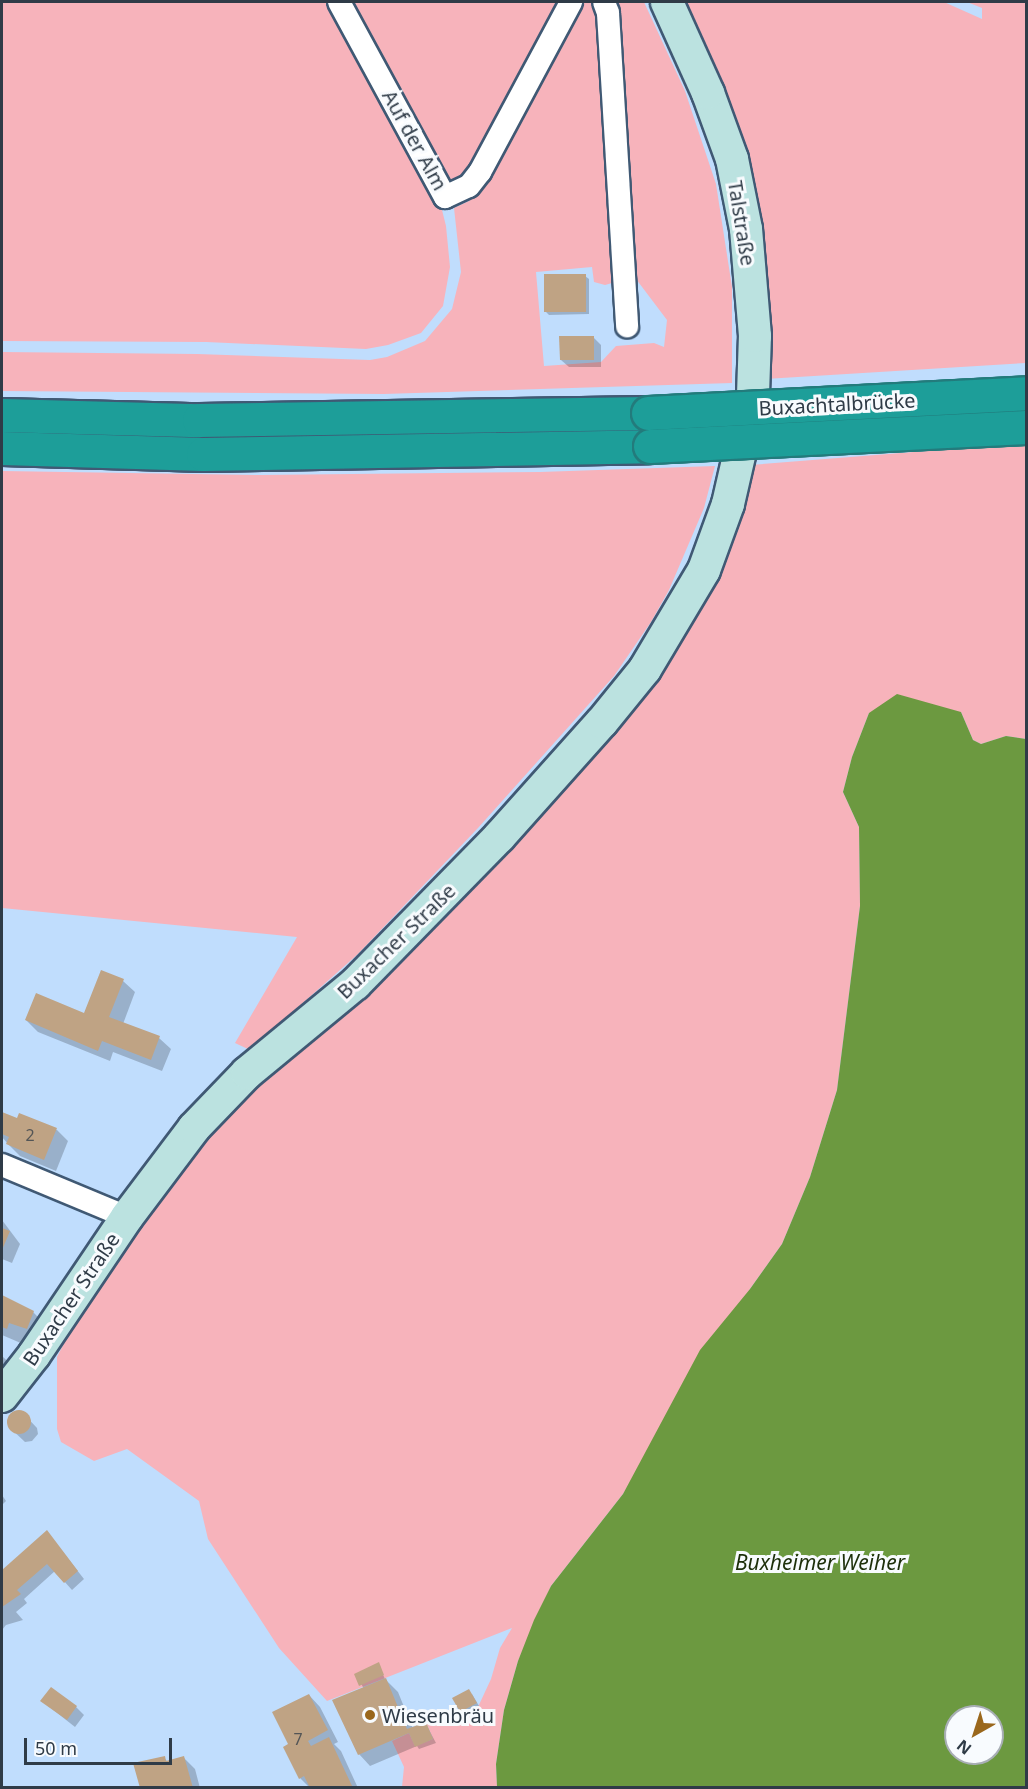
<!DOCTYPE html>
<meta charset="utf-8">
<style>
body{margin:0}
#map{position:relative;width:1028px;height:1789px;overflow:hidden;background:#c0ddfd;font-family:"Noto Sans",sans-serif}
div>[style]{position:absolute}
.green>*{inset:0;background:#f7b3bb}
.water>*{inset:0;background:#6c9940}
.shadow>*{inset:0;background:#0003}
.building>*{inset:0;background:#bfa384}
.round{border-radius:50%}
.roads{filter:drop-shadow(2px 0 #405974) drop-shadow(-2px 0 #405974) drop-shadow(0 2px #405974) drop-shadow(0 -2px #405974)}
.street>*{height:22px;margin:-11px;padding:0 11px;transform-origin:11px;border-radius:11px;background:#fff}
.secondary>*{height:32px;margin:-16px;padding:0 16px;transform-origin:16px;border-radius:16px;background:#bbe2e0}
.highway>*{height:33px;margin:-16.5px;padding:0 16.5px;transform-origin:16.5px;border-radius:16.5px;background:#1d9e99}
.bridges{filter:drop-shadow(2px 0 #237b7c) drop-shadow(-2px 0 #237b7c) drop-shadow(0 2px #237b7c) drop-shadow(0 -2px #237b7c)}
.highway-bridge>*{height:33px;margin:-16.5px;padding:0 16.5px;transform-origin:16.5px;border-radius:16.5px;background:#1d9e99}
.dots>*{width:16px;height:16px;translate:-50% -50%;box-sizing:border-box;border:3px solid #f8fbfe;border-radius:50%}
span{translate:-50% -50%;white-space:nowrap;text-align:center;line-height:1.15;-webkit-text-stroke:6px #f8fbfe;paint-order:stroke}
.number-label{font-size:16px;color:#535556}
.number-label span{-webkit-text-stroke-width:0}
.street-label{font-size:20px;color:#2f3b47}
.poi-label{font-size:20px;color:#2f3b47}
.left{translate:0 -50%;text-align:left}
.water-label{font-size:21px;color:#1d2f0a;font-style:italic}
.frame{position:absolute;inset:0;border:3px solid #2f3b47;pointer-events:none}
.north{position:absolute;left:944px;top:1705px;width:60px;height:60px;box-sizing:border-box;background:#f8fbfe;border:2px solid #a8aeb5;border-radius:50%;rotate:219deg;font-size:16px;font-weight:700;line-height:24px;text-align:center;color:#2f3b47}
.north::after{content:'';display:block;margin:auto;width:21px;height:27px;background:#9a671c;clip-path:polygon(50% 0,100% 100%,50% 72%,0 100%)}
.scale{position:absolute;left:24px;top:1738px;width:148px;height:27px;box-sizing:border-box;border:3px solid #2f3b47;border-top:0;padding-left:8px;font-size:18px;line-height:21px;white-space:nowrap;color:#2f3b47;-webkit-text-stroke:4px #f8fbfe;paint-order:stroke}
</style>
<div id="map">
<div class="green">
<i style="clip-path:polygon(2px 2px,334px 2px,439px 198px,446px 226px,450px 267px,443px 306px,421px 333px,388px 345px,366px 349px,206px 342px,2px 341px)"></i>
<i style="clip-path:polygon(344px 2px,564px 2px,475px 172px,454px 182px,445px 180px)"></i>
<i style="clip-path:polygon(576px 2px,597px 2px,615px 248px,611px 252px,614px 273px,612px 283px,605px 285px,594px 282px,592px 267px,536px 272px,544px 366px,601px 362px,616px 346px,654px 343px,664px 347px,667px 320px,630px 271px,611px 2px,644px 2px,685px 91px,716px 184px,732px 287px,732px 383px,384px 394px,2px 391px,2px 352px,197px 354px,370px 360px,387px 357px,425px 341px,452px 309px,461px 272px,454px 208px,469px 201px,489px 169px)"></i>
<i style="clip-path:polygon(678px 2px,944px 2px,982px 19px,982px 8px,967px 2px,1026px 2px,1026px 363px,765px 379px,765px 315px)"></i>
<i style="clip-path:polygon(1026px 443px,1026px 739px,1006px 736px,981px 744px,973px 740px,961px 712px,869px 713px,852px 757px,843px 792px,859px 827px,860px 906px,837px 1090px,810px 1177px,782px 1244px,750px 1289px,623px 1494px,551px 1586px,518px 1661px,504px 1710px,496px 1764px,497px 1787px,402px 1787px,404px 1767px,392px 1741px,409px 1733px,415px 1746px,433px 1739px,426px 1722px,440px 1716px,458px 1720px,478px 1707px,491px 1679px,500px 1648px,512px 1628px,327px 1701px,279px 1648px,208px 1539px,199px 1501px,127px 1449px,94px 1461px,61px 1442px,57px 1429px,57px 1357px,87px 1298px,213px 1124px,288px 1057px,341px 1017px,389px 970px,600px 744px,750px 465px)"></i>
<i style="clip-path:polygon(715px 466px,704px 508px,669px 590px,651px 622px,614px 676px,478px 828px,358px 954px,250px 1050px,235px 1043px,297px 937px,2px 908px,2px 471px,261px 475px,540px 472px)"></i>
</div>
<div class="water">
<i style="clip-path:polygon(evenodd,897px 694px,961px 712px,973px 740px,981px 744px,1006px 736px,1026px 739px,1026px 1787px,497px 1787px,496px 1764px,504px 1710px,518px 1661px,534px 1620px,551px 1586px,623px 1494px,700px 1350px,750px 1289px,782px 1244px,810px 1177px,837px 1090px,860px 906px,859px 827px,843px 792px,852px 757px,869px 713px,897px 694px,956px 1717px,992px 1717px,992px 1753px,956px 1753px,956px 1717px)"></i>
</div>
<div class="shadow">
<i style="clip-path:polygon(585px 276px,589px 279px,589px 314px,549px 315px,545px 311px)"></i>
<i style="clip-path:polygon(593px 337px,601px 345px,601px 367px,569px 367px,561px 360px)"></i>
<i style="clip-path:polygon(123px 981px,135px 992px,123px 1024px,159px 1038px,171px 1049px,162px 1071px,113px 1052px,110px 1061px,38px 1032px,26px 1020px,85px 1015px)"></i>
<i style="clip-path:polygon(2px 1114px,18px 1120px,20px 1115px,57px 1130px,68px 1141px,56px 1171px,20px 1156px,8px 1144px,2px 1137px)"></i>
<i style="clip-path:polygon(2px 1220px,20px 1244px,12px 1263px,2px 1259px)"></i>
<i style="clip-path:polygon(2px 1297px,33px 1312px,48px 1327px,43px 1344px,25px 1337px,23px 1344px,2px 1335px)"></i>
<i style="clip-path:polygon(2px 1356px,17px 1370px,2px 1394px)"></i>
<i style="clip-path:polygon(15px 1412px,23px 1413px,37px 1428px,38px 1434px,32px 1441px,25px 1442px,9px 1427px,8px 1418px)"></i>
<i style="clip-path:polygon(2px 1495px,6px 1501px,2px 1505px)"></i>
<i style="clip-path:polygon(47px 1532px,84px 1579px,72px 1590px,55px 1571px,24px 1599px,27px 1603px,16px 1612px,23px 1620px,6px 1625px,2px 1630px,2px 1572px)"></i>
<i style="clip-path:polygon(378px 1664px,385px 1679px,398px 1692px,413px 1729px,426px 1724px,436px 1743px,419px 1749px,417px 1746px,370px 1766px,359px 1754px,364px 1689px,356px 1674px)"></i>
<i style="clip-path:polygon(472px 1694px,479px 1706px,464px 1714px,461px 1711px)"></i>
<i style="clip-path:polygon(309px 1695px,320px 1707px,338px 1742px,334px 1744px,341px 1751px,358px 1788px,310px 1788px,300px 1778px,290px 1745px)"></i>
<i style="clip-path:polygon(42px 1701px,76px 1707px,84px 1715px,75px 1727px)"></i>
<i style="clip-path:polygon(164px 1758px,168px 1762px,184px 1758px,195px 1769px,200px 1788px,141px 1788px)"></i>
</div>
<div class="building">
<i style="clip-path:polygon(544px 274px,586px 274px,586px 312px,544px 312px)"></i>
<i style="clip-path:polygon(559px 336px,594px 336px,594px 360px,560px 360px)"></i>
<i style="clip-path:polygon(101px 970px,124px 979px,109px 1017px,160px 1036px,151px 1060px,102px 1041px,98px 1051px,25px 1020px,36px 993px,84px 1013px)"></i>
<i style="clip-path:polygon(2px 1112px,17px 1118px,19px 1113px,57px 1128px,44px 1160px,6px 1144px,9px 1137px,2px 1134px)"></i>
<i style="clip-path:polygon(2px 1228px,10px 1231px,2px 1250px)"></i>
<i style="clip-path:polygon(2px 1295px,34px 1311px,27px 1329px,9px 1323px,7px 1329px,2px 1327px)"></i>
<i class="round" style="left:7px;top:1410px;width:24px;height:24px"></i>
<i style="clip-path:polygon(47px 1530px,78px 1571px,64px 1583px,47px 1564px,17px 1590px,21px 1594px,2px 1607px,2px 1570px)"></i>
<i style="clip-path:polygon(379px 1662px,384px 1675px,359px 1686px,354px 1674px)"></i>
<i style="clip-path:polygon(386px 1678px,407px 1729px,426px 1722px,433px 1739px,415px 1747px,409px 1733px,358px 1755px,332px 1700px)"></i>
<i style="clip-path:polygon(51px 1687px,77px 1706px,67px 1720px,40px 1701px)"></i>
<i style="clip-path:polygon(469px 1689px,477px 1703px,460px 1712px,452px 1698px)"></i>
<i style="clip-path:polygon(309px 1694px,328px 1730px,308px 1741px,311px 1746px,329px 1737px,353px 1788px,310px 1788px,304px 1776px,299px 1779px,283px 1747px,288px 1744px,272px 1712px)"></i>
<i style="clip-path:polygon(165px 1756px,166px 1761px,184px 1756px,193px 1788px,140px 1788px,133px 1763px)"></i>
</div>
<div class="roads">
<div class="street">
<i style="left:339px;top:2px;width:222px;rotate:61.5deg"></i>
<i style="left:445px;top:197px;width:26px;rotate:-25deg"></i>
<i style="left:469px;top:186px;width:18px;rotate:-52deg"></i>
<i style="left:480px;top:172px;width:193px;rotate:-61.8deg"></i>
<i style="left:604px;top:2px;width:12px;rotate:70deg"></i>
<i style="left:608px;top:13px;width:314px;rotate:86.5deg"></i>
<i style="left:2px;top:1165px;width:135px;rotate:22.6deg"></i>
</div>
<div class="secondary">
<i style="left:2px;top:1396px;width:52px;rotate:-52deg"></i>
<i style="left:34px;top:1355px;width:166px;rotate:-56deg"></i>
<i style="left:127px;top:1217px;width:111px;rotate:-53deg"></i>
<i style="left:194px;top:1128px;width:76px;rotate:-46.1deg"></i>
<i style="left:247px;top:1073px;width:140px;rotate:-39.5deg"></i>
<i style="left:355px;top:984px;width:206px;rotate:-45.6deg"></i>
<i style="left:499px;top:837px;width:154px;rotate:-48.2deg"></i>
<i style="left:602px;top:722px;width:68px;rotate:-50.9deg"></i>
<i style="left:645px;top:669px;width:115px;rotate:-59.2deg"></i>
<i style="left:704px;top:570px;width:70px;rotate:-70deg"></i>
<i style="left:728px;top:504px;width:112px;rotate:-77.1deg"></i>
<i style="left:753px;top:395px;width:59px;rotate:-88.1deg"></i>
<i style="left:755px;top:336px;width:107px;rotate:-94.8deg"></i>
<i style="left:746px;top:229px;width:71px;rotate:-101.3deg"></i>
<i style="left:732px;top:159px;width:70px;rotate:-110deg"></i>
<i style="left:708px;top:93px;width:100px;rotate:-114.3deg"></i>
</div>
<div class="highway">
<i style="left:2px;top:415px;width:197px;rotate:1.5deg"></i>
<i style="left:199px;top:420px;width:449px;rotate:-0.9deg"></i>
<i style="left:2px;top:448px;width:201px;rotate:1.7deg"></i>
<i style="left:203px;top:454px;width:447px;rotate:-1deg"></i>
</div>
</div>
<div class="bridges">
<div class="highway-bridge">
<i style="left:648px;top:413px;width:379px;rotate:-3deg"></i>
<i style="left:650px;top:446px;width:376px;rotate:-2.9deg"></i>
</div>
</div>
<div class="dots">
<i style="left:370px;top:1715px;background:#9a671c"></i>
</div>
<div class="number-label">
<span style="left:30px;top:1135px">2</span>
<span style="left:298px;top:1739px">7</span>
</div>
<div class="street-label">
<span style="left:415px;top:140px;rotate:61deg">Auf der Alm</span>
<span style="left:742px;top:223px;rotate:81deg">Talstraße</span>
<span style="left:837px;top:404px;rotate:-3deg">Buxachtalbrücke</span>
<span style="left:396px;top:941px;rotate:-44deg">Buxacher Straße</span>
<span style="left:71px;top:1299px;rotate:-56deg">Buxacher Straße</span>
</div>
<div class="poi-label">
<span class="left" style="left:382px;top:1715px">Wiesenbräu</span>
</div>
<div class="water-label">
<span style="left:820px;top:1562px">Buxheimer Weiher</span>
</div>
<div class="frame"></div>
<div class="north">N</div>
<div class="scale">50 m</div>
</div>
